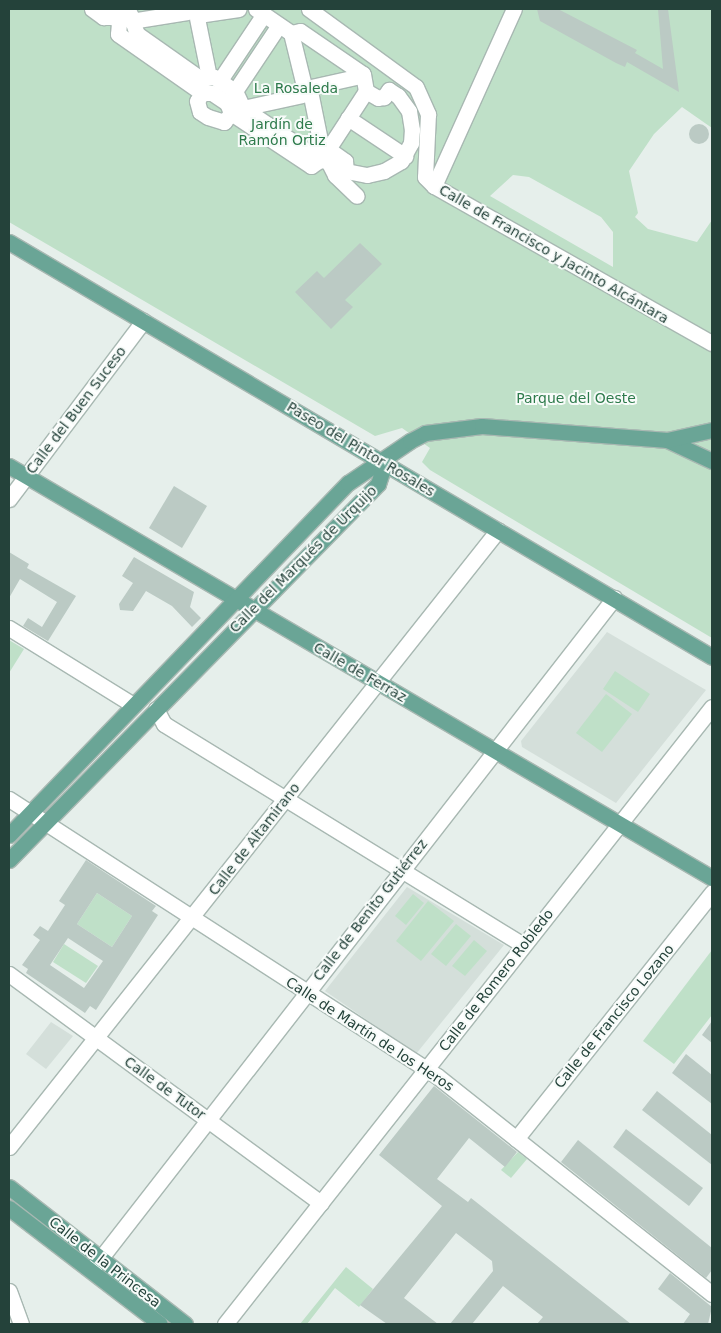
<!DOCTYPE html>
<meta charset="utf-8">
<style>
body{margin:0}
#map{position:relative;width:721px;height:1333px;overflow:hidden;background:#e6efeb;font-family:"DejaVu Sans",sans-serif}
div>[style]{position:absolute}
.built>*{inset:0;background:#d4dfda}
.green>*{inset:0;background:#bfe0c8}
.building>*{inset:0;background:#bbcac4}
.round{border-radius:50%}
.roads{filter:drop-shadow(1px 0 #a8b8b2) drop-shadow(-1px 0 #a8b8b2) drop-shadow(0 1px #a8b8b2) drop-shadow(0 -1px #a8b8b2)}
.minor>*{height:15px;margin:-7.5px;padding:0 7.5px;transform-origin:7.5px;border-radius:7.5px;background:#fff}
.major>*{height:15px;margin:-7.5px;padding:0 7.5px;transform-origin:7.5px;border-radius:7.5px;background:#6aa596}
span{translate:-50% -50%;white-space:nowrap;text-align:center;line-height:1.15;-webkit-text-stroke:4px #f7fbf9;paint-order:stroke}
.park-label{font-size:14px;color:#2d7a4b}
.street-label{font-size:14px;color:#24423a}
.frame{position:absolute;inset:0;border:10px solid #24423a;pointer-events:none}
</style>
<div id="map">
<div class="built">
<i style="clip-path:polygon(607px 632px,706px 690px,616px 803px,522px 747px,521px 741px)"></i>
<i style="clip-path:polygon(407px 887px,504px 945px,416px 1054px,325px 991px)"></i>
<i style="clip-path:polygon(51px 1022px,73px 1036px,46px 1069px,26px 1054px)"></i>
</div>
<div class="green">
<i style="clip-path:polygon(evenodd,9px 9px,712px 9px,712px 128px,682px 107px,654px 134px,629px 171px,638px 213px,635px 217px,648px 229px,697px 242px,712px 220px,712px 638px,430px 470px,422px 462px,430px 448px,402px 428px,375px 436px,9px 222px,9px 9px,513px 175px,529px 177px,601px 217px,613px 232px,613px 267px,490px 196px,513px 175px)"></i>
<i style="clip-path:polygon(9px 640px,24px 649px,9px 673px)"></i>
<i style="clip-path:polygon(615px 671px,650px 694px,638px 712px,603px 689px)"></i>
<i style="clip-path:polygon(606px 694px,632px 714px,602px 752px,576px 733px)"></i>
<i style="clip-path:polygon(97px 893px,132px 916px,112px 947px,77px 924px)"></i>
<i style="clip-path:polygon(413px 894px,424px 903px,406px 925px,395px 916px)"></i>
<i style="clip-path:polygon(428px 901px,454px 921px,421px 961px,396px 941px)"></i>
<i style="clip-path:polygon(456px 924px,471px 936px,446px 966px,431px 954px)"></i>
<i style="clip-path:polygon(474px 940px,487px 951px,465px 976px,452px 966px)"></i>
<i style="clip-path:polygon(64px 944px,98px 966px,86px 983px,53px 962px)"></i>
<i style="clip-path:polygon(712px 950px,712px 1015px,674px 1064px,643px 1041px)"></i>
<i style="clip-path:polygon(518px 1152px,527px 1159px,511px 1178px,501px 1170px)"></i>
<i style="clip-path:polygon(346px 1267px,373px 1289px,359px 1307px,335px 1288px,307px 1324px,300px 1324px)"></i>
</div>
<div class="building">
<i style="clip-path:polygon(537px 9px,558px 9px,637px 50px,635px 53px,663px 69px,658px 9px,668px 9px,679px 92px,627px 62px,625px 67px,616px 63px,540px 21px)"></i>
<i class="round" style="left:689px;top:124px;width:20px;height:20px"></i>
<i style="clip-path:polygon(360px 243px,382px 264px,345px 300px,353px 307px,331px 329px,295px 292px,317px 271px,324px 278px)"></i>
<i style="clip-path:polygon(174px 486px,207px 506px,182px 548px,149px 528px)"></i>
<i style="clip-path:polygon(9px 552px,29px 564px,27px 568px,76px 596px,48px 641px,23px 626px,28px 618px,42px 627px,57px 602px,20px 579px,9px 598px)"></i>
<i style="clip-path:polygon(134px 557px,194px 592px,190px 607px,201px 618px,192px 627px,172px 606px,146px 591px,133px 611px,120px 610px,119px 604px,133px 583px,122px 576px)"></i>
<i style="clip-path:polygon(evenodd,86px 860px,156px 906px,152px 911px,158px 915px,96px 1010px,90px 1006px,85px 1013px,26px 973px,28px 969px,22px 965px,40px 940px,33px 935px,40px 926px,48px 931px,65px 905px,59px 901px,86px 860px,97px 893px,132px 916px,112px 947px,77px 924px,97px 893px,86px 860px,68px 938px,103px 961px,84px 988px,50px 965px,68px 938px)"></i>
<i style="clip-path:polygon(712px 1021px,712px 1043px,702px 1035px)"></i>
<i style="clip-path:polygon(686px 1054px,712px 1075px,712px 1104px,672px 1073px)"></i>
<i style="clip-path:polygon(434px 1086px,517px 1152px,505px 1167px,469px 1138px,437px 1179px,468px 1202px,471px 1198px,631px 1324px,537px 1324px,543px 1317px,503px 1286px,472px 1324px,450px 1324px,493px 1271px,492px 1261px,456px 1233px,404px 1298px,438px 1324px,387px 1324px,360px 1305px,442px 1206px,379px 1155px)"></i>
<i style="clip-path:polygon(657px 1091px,712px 1135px,712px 1165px,642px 1110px)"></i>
<i style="clip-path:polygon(626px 1129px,703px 1188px,689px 1206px,613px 1147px)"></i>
<i style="clip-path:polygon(578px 1140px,712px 1248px,712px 1270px,706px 1278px,561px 1162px)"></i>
<i style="clip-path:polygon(670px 1273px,712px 1307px,708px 1324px,683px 1324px,690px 1314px,658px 1289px)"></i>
</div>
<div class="roads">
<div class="minor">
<i style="left:92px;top:9px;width:14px;rotate:36deg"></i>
<i style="left:103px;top:17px;width:12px"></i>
<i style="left:115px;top:17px;width:7px;rotate:56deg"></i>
<i style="left:119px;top:23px;width:11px;rotate:95deg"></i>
<i style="left:118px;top:34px;width:103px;rotate:35.1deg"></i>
<i style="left:202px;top:93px;width:10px"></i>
<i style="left:212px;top:93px;width:18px;rotate:34deg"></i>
<i style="left:227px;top:103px;width:11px;rotate:68deg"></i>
<i style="left:231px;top:113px;width:96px;rotate:33.5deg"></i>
<i style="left:311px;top:166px;width:11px;rotate:-34deg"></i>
<i style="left:320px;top:160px;width:8px;rotate:7deg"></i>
<i style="left:328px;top:161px;width:16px;rotate:63deg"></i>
<i style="left:335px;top:175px;width:30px;rotate:44deg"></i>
<i style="left:121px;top:9px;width:10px;rotate:29deg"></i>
<i style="left:130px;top:14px;width:21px;rotate:71deg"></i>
<i style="left:137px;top:34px;width:78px;rotate:35.1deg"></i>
<i style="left:256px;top:9px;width:42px;rotate:34.4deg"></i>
<i style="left:291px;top:33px;width:55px;rotate:76.2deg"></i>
<i style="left:309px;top:9px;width:132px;rotate:36.1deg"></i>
<i style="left:416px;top:87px;width:30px;rotate:66deg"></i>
<i style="left:428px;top:114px;width:63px;rotate:92.7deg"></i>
<i style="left:425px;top:177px;width:13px;rotate:45deg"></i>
<i style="left:434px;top:186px;width:319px;rotate:29.5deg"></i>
<i style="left:198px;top:15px;width:41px;rotate:-8.3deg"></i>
<i style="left:197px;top:18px;width:60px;rotate:78.5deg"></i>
<i style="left:131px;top:21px;width:57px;rotate:-9.1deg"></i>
<i style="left:291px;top:33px;width:9px;rotate:-13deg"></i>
<i style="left:300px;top:31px;width:76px;rotate:34.3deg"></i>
<i style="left:363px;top:74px;width:17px;rotate:80deg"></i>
<i style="left:366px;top:91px;width:69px;rotate:123.2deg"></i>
<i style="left:201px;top:79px;width:13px;rotate:-9deg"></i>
<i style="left:214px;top:77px;width:25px;rotate:34deg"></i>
<i style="left:235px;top:91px;width:19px;rotate:65deg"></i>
<i style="left:243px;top:108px;width:77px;rotate:33.9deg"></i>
<i style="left:307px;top:151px;width:21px;rotate:-5deg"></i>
<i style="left:328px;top:149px;width:21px;rotate:35deg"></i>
<i style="left:345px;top:161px;width:10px;rotate:84deg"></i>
<i style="left:346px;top:171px;width:21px;rotate:11deg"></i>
<i style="left:367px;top:175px;width:17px;rotate:-13deg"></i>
<i style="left:384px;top:171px;width:20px;rotate:-30deg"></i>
<i style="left:401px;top:161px;width:21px;rotate:-61deg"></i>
<i style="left:411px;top:143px;width:13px;rotate:-86deg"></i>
<i style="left:412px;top:130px;width:19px;rotate:-99deg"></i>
<i style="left:409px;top:111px;width:19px;rotate:-126deg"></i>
<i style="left:398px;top:96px;width:11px;rotate:-146deg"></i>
<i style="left:389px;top:90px;width:9px;rotate:126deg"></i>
<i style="left:384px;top:97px;width:6px;rotate:171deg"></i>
<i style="left:378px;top:98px;width:14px;rotate:-150deg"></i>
<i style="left:220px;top:80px;width:79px;rotate:-56.3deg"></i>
<i style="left:311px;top:87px;width:46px;rotate:-12.5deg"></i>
<i style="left:235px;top:91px;width:79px;rotate:-56.3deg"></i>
<i style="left:202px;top:93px;width:9px;rotate:122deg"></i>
<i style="left:197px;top:101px;width:11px;rotate:75deg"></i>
<i style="left:200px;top:112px;width:9px;rotate:32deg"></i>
<i style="left:208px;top:117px;width:17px;rotate:17deg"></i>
<i style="left:224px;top:122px;width:11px;rotate:-52deg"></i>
<i style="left:311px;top:96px;width:55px;rotate:78.5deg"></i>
<i style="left:243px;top:108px;width:60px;rotate:-12.4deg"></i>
<i style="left:348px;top:118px;width:69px;rotate:33.7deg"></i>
<i style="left:434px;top:186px;width:194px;rotate:-65.7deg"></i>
<i style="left:9px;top:499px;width:223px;rotate:-53deg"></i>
<i style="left:9px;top:628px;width:146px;rotate:31.8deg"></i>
<i style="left:156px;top:709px;width:17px;rotate:62deg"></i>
<i style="left:164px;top:724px;width:422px;rotate:31.6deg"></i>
<i style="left:9px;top:799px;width:510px;rotate:32.91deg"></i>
<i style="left:437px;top:1076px;width:351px;rotate:38.4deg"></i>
<i style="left:9px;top:974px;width:387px;rotate:36.3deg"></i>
<i style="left:516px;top:1139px;width:315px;rotate:-51.5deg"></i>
<i style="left:9px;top:1147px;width:787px;rotate:-51.6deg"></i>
<i style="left:93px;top:1268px;width:849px;rotate:-52.13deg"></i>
<i style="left:9px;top:1291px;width:35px;rotate:70deg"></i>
<i style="left:225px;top:1324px;width:786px;rotate:-51.72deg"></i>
</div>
<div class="major">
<i style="left:9px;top:242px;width:816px;rotate:30.55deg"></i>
<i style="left:667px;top:440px;width:50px;rotate:25deg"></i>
<i style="left:9px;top:466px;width:815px;rotate:30.37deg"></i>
<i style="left:9px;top:835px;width:489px;rotate:-46.1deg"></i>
<i style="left:348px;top:483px;width:75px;rotate:-34.1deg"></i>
<i style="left:410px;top:441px;width:17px;rotate:-28deg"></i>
<i style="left:425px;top:433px;width:57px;rotate:-7deg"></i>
<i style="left:482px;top:426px;width:186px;rotate:4.3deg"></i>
<i style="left:667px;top:440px;width:46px;rotate:-12.5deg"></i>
<i style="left:9px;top:860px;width:527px;rotate:-45.54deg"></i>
<i style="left:378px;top:484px;width:23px;rotate:-72deg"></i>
<i style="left:9px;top:1187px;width:223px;rotate:37.9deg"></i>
<i style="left:9px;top:1208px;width:190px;rotate:37.5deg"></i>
</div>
</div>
<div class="park-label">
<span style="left:296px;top:88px">La Rosaleda</span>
<span style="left:282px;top:132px">Jardín de<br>Ramón Ortiz</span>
<span style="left:576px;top:398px">Parque del Oeste</span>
</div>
<div class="street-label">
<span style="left:554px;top:254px;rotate:30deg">Calle de Francisco y Jacinto Alcántara</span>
<span style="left:76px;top:410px;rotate:-53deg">Calle del Buen Suceso</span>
<span style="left:361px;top:449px;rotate:31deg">Paseo del Pintor Rosales</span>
<span style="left:303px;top:559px;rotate:-45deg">Calle del Marqués de Urquijo</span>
<span style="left:360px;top:672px;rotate:30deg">Calle de Ferraz</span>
<span style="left:254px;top:839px;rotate:-52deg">Calle de Altamirano</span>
<span style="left:370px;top:910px;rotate:-52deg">Calle de Benito Gutiérrez</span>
<span style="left:496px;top:980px;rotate:-52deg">Calle de Romero Robledo</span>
<span style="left:614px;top:1016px;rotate:-51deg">Calle de Francisco Lozano</span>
<span style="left:370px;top:1034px;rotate:33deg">Calle de Martín de los Heros</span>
<span style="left:165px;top:1088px;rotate:36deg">Calle de Tutor</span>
<span style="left:105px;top:1262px;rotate:38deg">Calle de la Princesa</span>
</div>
<div class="frame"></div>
</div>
